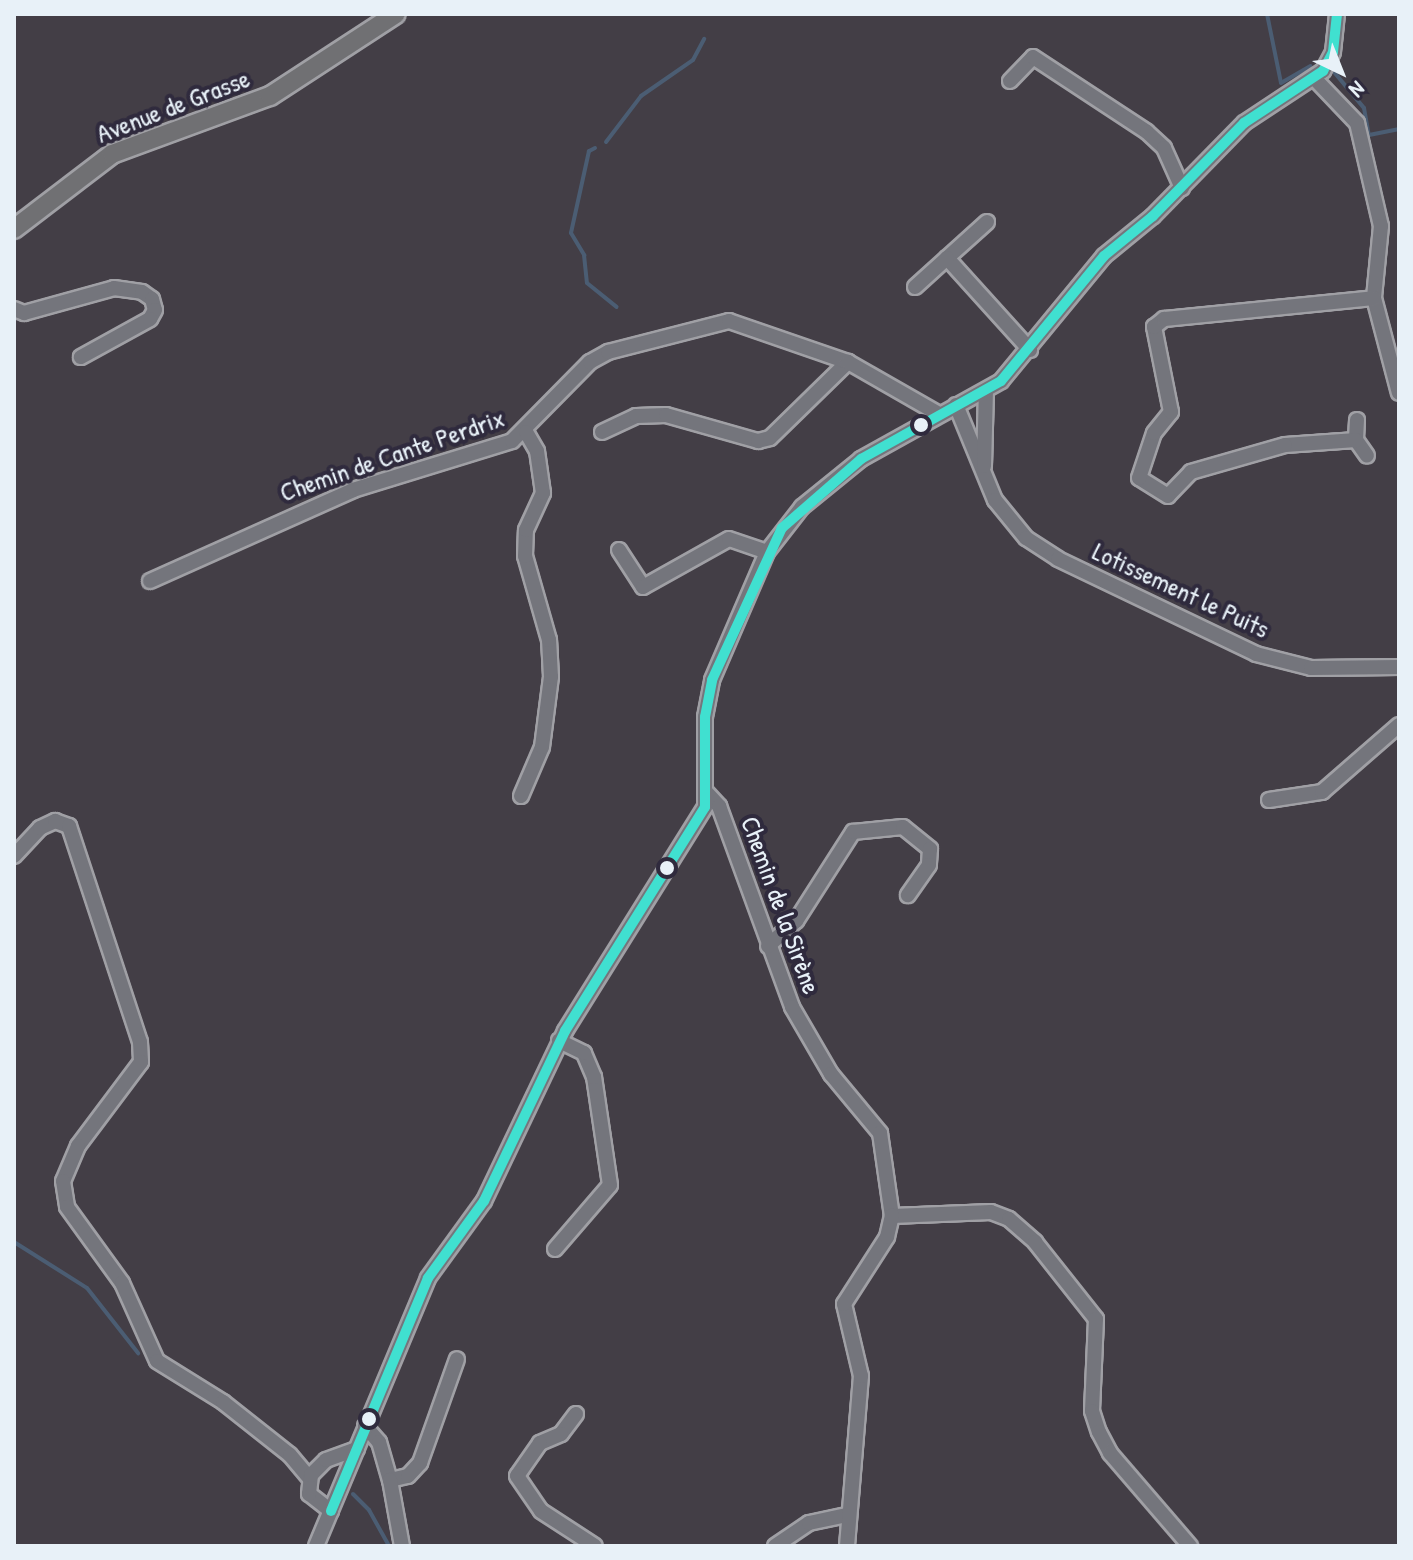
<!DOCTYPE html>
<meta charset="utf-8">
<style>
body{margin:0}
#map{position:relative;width:1413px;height:1560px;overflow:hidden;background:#433e46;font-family:"Patrick Hand",sans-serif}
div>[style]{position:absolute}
.stream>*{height:4px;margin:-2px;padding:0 2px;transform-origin:2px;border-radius:2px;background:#4b5d73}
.roads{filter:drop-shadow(2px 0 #a0a0a5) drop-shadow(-2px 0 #a0a0a5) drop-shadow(0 2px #a0a0a5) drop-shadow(0 -2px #a0a0a5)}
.minor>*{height:14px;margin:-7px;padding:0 7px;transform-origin:7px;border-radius:7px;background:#74757c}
.major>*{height:18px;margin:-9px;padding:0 9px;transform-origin:9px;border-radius:9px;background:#707073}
.bus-1>*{height:10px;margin:-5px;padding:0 5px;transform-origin:5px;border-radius:5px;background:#40e0d0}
.dots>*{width:22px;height:22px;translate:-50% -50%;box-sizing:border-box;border:4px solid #2f2a3d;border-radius:50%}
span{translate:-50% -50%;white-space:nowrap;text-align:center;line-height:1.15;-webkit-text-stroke:8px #2f2a3d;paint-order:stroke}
.street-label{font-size:26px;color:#e8f1f8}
.frame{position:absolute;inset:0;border:16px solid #e8f1f8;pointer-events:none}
.north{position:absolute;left:1301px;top:32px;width:80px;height:80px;-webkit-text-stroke:6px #2f2a3d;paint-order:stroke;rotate:137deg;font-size:22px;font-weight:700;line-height:32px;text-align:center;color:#e8f1f8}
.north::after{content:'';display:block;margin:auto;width:28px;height:36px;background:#e8f1f8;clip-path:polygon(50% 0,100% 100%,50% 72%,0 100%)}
</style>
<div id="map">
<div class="stream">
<i style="left:1267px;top:14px;width:70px;rotate:78.5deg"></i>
<i style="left:1281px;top:83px;width:34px;rotate:-30deg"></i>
<i style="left:1334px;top:72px;width:47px;rotate:50.2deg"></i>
<i style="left:1364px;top:108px;width:27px;rotate:80deg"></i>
<i style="left:1369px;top:135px;width:31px;rotate:-11deg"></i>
<i style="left:606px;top:142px;width:58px;rotate:-52.7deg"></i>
<i style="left:641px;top:96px;width:63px;rotate:-34.7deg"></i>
<i style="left:693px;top:60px;width:24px;rotate:-62deg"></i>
<i style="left:595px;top:148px;width:7px;rotate:153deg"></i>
<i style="left:589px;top:151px;width:84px;rotate:102.4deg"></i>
<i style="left:571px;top:233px;width:26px;rotate:59deg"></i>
<i style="left:584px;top:255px;width:28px;rotate:84deg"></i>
<i style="left:587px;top:283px;width:38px;rotate:39deg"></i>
<i style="left:14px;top:1242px;width:86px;rotate:32.2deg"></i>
<i style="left:87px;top:1288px;width:83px;rotate:51.9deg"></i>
<i style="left:353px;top:1494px;width:23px;rotate:45deg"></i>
<i style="left:369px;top:1510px;width:41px;rotate:60.9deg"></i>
</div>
<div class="roads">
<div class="minor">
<i style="left:1315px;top:79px;width:61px;rotate:46.3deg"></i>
<i style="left:1357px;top:123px;width:106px;rotate:76.9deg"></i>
<i style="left:1381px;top:226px;width:72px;rotate:95.6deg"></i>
<i style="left:1374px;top:298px;width:98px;rotate:75.3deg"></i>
<i style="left:1010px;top:81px;width:33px;rotate:-46deg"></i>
<i style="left:1033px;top:57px;width:136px;rotate:33.3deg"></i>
<i style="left:1147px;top:132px;width:23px;rotate:43deg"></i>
<i style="left:1164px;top:148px;width:44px;rotate:65.8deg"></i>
<i style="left:987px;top:222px;width:54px;rotate:138deg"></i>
<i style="left:947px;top:258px;width:124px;rotate:47.9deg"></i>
<i style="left:915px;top:287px;width:43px;rotate:-42.2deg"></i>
<i style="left:14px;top:309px;width:11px;rotate:22deg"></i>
<i style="left:24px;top:313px;width:93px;rotate:-15.5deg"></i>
<i style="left:114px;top:288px;width:28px;rotate:8deg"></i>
<i style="left:142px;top:292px;width:12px;rotate:35deg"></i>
<i style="left:152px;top:299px;width:11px;rotate:75deg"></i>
<i style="left:155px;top:310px;width:10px;rotate:119deg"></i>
<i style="left:150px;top:319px;width:79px;rotate:151.2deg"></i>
<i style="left:956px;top:405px;width:103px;rotate:67.7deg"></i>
<i style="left:995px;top:500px;width:49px;rotate:50.8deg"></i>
<i style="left:1026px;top:538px;width:38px;rotate:33deg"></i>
<i style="left:1058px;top:559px;width:220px;rotate:25.6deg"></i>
<i style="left:1256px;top:654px;width:57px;rotate:14.3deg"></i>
<i style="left:1311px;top:668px;width:88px;rotate:-0.7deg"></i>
<i style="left:1357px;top:420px;width:20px;rotate:93deg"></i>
<i style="left:1356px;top:440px;width:19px;rotate:55deg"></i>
<i style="left:602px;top:432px;width:38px;rotate:-25deg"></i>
<i style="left:636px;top:416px;width:30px;rotate:-2deg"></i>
<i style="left:666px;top:415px;width:96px;rotate:15.8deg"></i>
<i style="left:758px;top:441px;width:12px;rotate:-14deg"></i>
<i style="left:770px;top:438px;width:109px;rotate:-44.3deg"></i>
<i style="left:1356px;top:440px;width:71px;rotate:176deg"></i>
<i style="left:1285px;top:445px;width:98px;rotate:164deg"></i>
<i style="left:1191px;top:472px;width:33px;rotate:134deg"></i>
<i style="left:1168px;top:496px;width:34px;rotate:-148deg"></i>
<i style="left:1139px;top:478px;width:47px;rotate:-71.6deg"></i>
<i style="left:1154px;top:433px;width:27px;rotate:-51deg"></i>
<i style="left:1171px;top:412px;width:87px;rotate:-101.3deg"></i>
<i style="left:1154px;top:327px;width:13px;rotate:-39deg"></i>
<i style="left:1164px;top:319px;width:211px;rotate:-5.7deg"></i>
<i style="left:984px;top:466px;width:75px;rotate:-88.5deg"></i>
<i style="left:619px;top:550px;width:44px;rotate:57deg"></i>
<i style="left:643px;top:587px;width:98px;rotate:-29.2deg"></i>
<i style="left:729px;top:539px;width:40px;rotate:18.9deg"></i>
<i style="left:150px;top:581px;width:222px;rotate:-24.1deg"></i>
<i style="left:353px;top:490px;width:166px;rotate:-17.1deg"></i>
<i style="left:512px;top:441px;width:111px;rotate:-45.4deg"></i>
<i style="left:590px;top:362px;width:21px;rotate:-29deg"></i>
<i style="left:608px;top:352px;width:125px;rotate:-14.4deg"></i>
<i style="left:729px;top:321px;width:126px;rotate:19deg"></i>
<i style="left:848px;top:362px;width:103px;rotate:29.8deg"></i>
<i style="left:707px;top:793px;width:18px;rotate:47deg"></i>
<i style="left:719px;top:806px;width:214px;rotate:70deg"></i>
<i style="left:792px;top:1007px;width:78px;rotate:59.8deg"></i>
<i style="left:831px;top:1074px;width:77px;rotate:50.3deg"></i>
<i style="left:880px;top:1133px;width:84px;rotate:81.8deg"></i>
<i style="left:892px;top:1216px;width:99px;rotate:-2.3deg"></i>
<i style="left:991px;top:1212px;width:19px;rotate:21deg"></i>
<i style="left:1009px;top:1219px;width:35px;rotate:41deg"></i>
<i style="left:1035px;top:1242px;width:98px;rotate:51.6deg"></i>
<i style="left:1096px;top:1319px;width:92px;rotate:92.5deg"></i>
<i style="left:1092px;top:1411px;width:22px;rotate:72deg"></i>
<i style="left:1099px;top:1432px;width:24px;rotate:62deg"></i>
<i style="left:1110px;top:1453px;width:123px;rotate:49.3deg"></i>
<i style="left:521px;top:796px;width:53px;rotate:-66.8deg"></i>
<i style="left:542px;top:747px;width:71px;rotate:-82.7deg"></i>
<i style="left:551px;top:677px;width:37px;rotate:-93deg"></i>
<i style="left:549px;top:640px;width:87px;rotate:-105.9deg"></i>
<i style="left:525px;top:556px;width:26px;rotate:-88deg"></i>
<i style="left:526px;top:530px;width:41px;rotate:-65.3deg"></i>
<i style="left:543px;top:493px;width:42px;rotate:-98.1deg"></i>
<i style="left:537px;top:451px;width:22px;rotate:-120deg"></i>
<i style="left:1269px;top:800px;width:54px;rotate:-8.6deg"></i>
<i style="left:1322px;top:792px;width:102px;rotate:-41deg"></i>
<i style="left:14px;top:856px;width:38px;rotate:-47deg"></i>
<i style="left:40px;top:828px;width:17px;rotate:-25deg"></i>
<i style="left:55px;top:821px;width:15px;rotate:20deg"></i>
<i style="left:69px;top:826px;width:227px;rotate:71.8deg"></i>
<i style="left:140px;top:1042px;width:20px;rotate:87deg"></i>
<i style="left:141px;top:1062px;width:105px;rotate:126.9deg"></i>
<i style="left:78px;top:1146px;width:38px;rotate:113deg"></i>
<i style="left:63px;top:1181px;width:26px;rotate:81deg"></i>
<i style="left:67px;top:1207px;width:94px;rotate:54.1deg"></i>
<i style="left:122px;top:1283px;width:85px;rotate:65.8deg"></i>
<i style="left:157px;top:1361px;width:78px;rotate:31.8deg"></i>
<i style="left:223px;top:1402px;width:85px;rotate:38.3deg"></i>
<i style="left:290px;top:1455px;width:31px;rotate:50deg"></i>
<i style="left:768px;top:946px;width:38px;rotate:-42deg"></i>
<i style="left:796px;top:921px;width:106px;rotate:-57.4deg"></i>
<i style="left:853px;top:832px;width:50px;rotate:-5.7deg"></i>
<i style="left:903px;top:827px;width:35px;rotate:39deg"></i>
<i style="left:930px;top:849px;width:16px;rotate:94deg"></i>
<i style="left:929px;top:865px;width:37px;rotate:125deg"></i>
<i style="left:555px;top:1249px;width:84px;rotate:-49.3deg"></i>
<i style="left:610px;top:1185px;width:109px;rotate:-98.4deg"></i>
<i style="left:594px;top:1077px;width:26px;rotate:-113deg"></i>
<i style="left:584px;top:1053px;width:28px;rotate:-154deg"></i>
<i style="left:576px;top:1414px;width:25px;rotate:127deg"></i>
<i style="left:561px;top:1434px;width:23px;rotate:157deg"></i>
<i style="left:540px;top:1443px;width:40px;rotate:124.9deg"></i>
<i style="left:517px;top:1476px;width:42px;rotate:55.6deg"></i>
<i style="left:541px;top:1511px;width:64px;rotate:32.9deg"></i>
<i style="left:365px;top:1426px;width:21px;rotate:49deg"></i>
<i style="left:379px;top:1442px;width:40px;rotate:74deg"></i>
<i style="left:390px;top:1480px;width:18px;rotate:-13deg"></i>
<i style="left:408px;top:1476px;width:18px;rotate:-47deg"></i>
<i style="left:420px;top:1463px;width:110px;rotate:-70.4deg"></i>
<i style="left:390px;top:1480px;width:67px;rotate:79.7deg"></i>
<i style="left:331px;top:1511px;width:28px;rotate:-142deg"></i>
<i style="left:309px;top:1494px;width:19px;rotate:-84deg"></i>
<i style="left:311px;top:1475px;width:21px;rotate:-45deg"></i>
<i style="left:326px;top:1460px;width:33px;rotate:-20deg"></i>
<i style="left:316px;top:1546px;width:290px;rotate:-67.3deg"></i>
<i style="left:428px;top:1278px;width:95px;rotate:-54deg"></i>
<i style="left:484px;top:1201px;width:188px;rotate:-64.5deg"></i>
<i style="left:565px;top:1031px;width:264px;rotate:-58deg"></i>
<i style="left:705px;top:807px;width:90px;rotate:-90deg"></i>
<i style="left:705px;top:717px;width:38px;rotate:-79deg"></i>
<i style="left:712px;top:680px;width:139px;rotate:-66.7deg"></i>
<i style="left:767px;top:552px;width:57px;rotate:-52.1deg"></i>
<i style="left:802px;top:507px;width:76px;rotate:-39.1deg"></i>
<i style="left:861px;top:459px;width:160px;rotate:-29.1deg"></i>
<i style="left:1001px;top:381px;width:162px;rotate:-50.5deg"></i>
<i style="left:1104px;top:256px;width:63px;rotate:-39.2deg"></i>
<i style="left:1153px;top:216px;width:130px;rotate:-45.6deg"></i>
<i style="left:1244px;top:123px;width:95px;rotate:-33.4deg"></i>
<i style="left:1323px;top:71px;width:21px;rotate:-62deg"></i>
<i style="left:1333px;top:52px;width:38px;rotate:-84deg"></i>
<i style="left:775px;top:1546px;width:41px;rotate:-34.1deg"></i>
<i style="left:809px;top:1523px;width:38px;rotate:-12deg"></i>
<i style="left:847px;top:1546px;width:171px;rotate:-85.3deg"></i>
<i style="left:861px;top:1376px;width:74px;rotate:-103.3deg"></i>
<i style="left:844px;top:1304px;width:80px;rotate:-57.3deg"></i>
<i style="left:887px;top:1237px;width:22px;rotate:-77deg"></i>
</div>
<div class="major">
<i style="left:14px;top:229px;width:123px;rotate:-37.4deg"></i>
<i style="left:112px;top:154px;width:168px;rotate:-20.2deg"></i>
<i style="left:270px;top:96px;width:150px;rotate:-33.1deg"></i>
</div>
</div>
<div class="bus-1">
<i style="left:331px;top:1511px;width:252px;rotate:-67.4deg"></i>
<i style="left:428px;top:1278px;width:95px;rotate:-54deg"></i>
<i style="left:484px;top:1201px;width:188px;rotate:-64.5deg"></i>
<i style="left:565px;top:1031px;width:264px;rotate:-58deg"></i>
<i style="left:705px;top:807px;width:90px;rotate:-90deg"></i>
<i style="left:705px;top:717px;width:38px;rotate:-79deg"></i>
<i style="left:712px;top:680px;width:167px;rotate:-65.3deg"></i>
<i style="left:782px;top:528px;width:105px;rotate:-41.1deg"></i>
<i style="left:861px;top:459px;width:160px;rotate:-29.1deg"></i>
<i style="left:1001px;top:381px;width:162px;rotate:-50.5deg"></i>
<i style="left:1104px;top:256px;width:63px;rotate:-39.2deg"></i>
<i style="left:1153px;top:216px;width:130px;rotate:-45.6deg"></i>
<i style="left:1244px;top:123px;width:95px;rotate:-33.4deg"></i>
<i style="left:1323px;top:71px;width:21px;rotate:-62deg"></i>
<i style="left:1333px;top:52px;width:38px;rotate:-84deg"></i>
</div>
<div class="dots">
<i style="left:921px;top:425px;background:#e8f1f8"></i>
<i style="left:667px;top:868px;background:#e8f1f8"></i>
<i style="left:369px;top:1419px;background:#e8f1f8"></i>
</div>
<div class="street-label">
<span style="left:173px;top:106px;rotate:-21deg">Avenue de Grasse</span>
<span style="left:392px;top:455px;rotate:-19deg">Chemin de Cante Perdrix</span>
<span style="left:1181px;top:590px;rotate:25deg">Lotissement le Puits</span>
<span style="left:781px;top:905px;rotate:70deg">Chemin de la Sirène</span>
</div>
<div class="frame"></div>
<div class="north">N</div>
</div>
